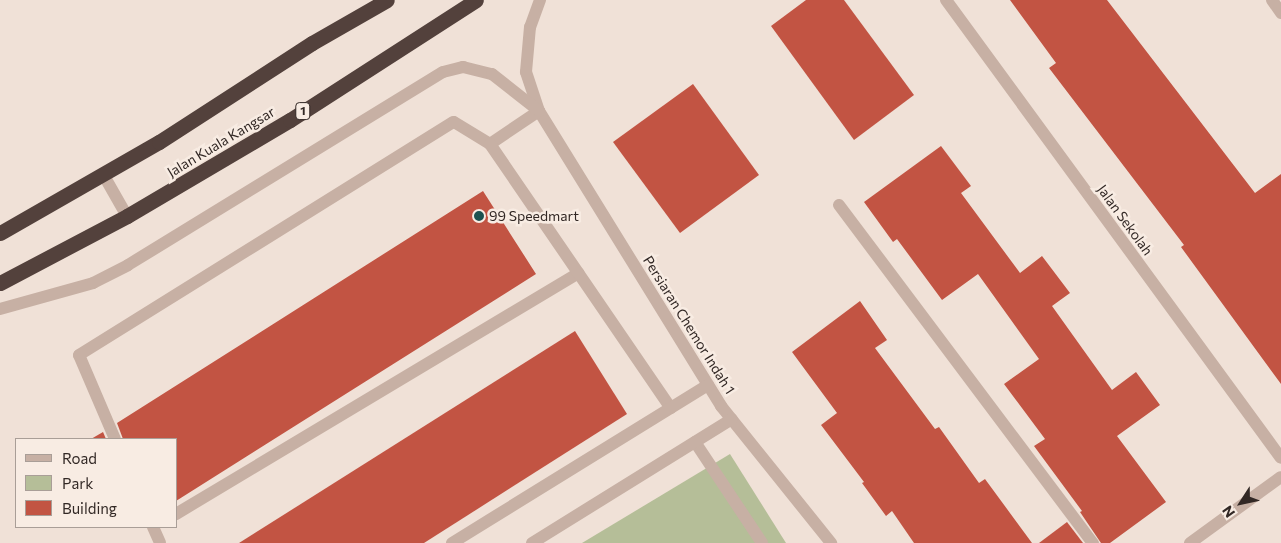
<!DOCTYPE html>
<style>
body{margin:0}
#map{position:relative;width:1281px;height:543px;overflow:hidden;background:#f0e1d7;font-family:Commissioner,sans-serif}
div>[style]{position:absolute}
.green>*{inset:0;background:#b5be98}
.building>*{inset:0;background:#c25443}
.lane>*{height:12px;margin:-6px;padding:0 6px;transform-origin:6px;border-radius:6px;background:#c7b0a4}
.street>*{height:12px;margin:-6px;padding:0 6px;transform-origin:6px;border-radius:6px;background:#c7b0a4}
.highway>*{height:15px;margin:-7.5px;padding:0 7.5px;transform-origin:7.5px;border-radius:7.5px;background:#53413c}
.dots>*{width:14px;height:14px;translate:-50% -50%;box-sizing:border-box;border:2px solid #f8ece3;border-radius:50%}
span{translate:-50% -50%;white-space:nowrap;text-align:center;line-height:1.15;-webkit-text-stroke:5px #f8ece3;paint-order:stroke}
.shield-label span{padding:1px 4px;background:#f8ece3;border:1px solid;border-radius:4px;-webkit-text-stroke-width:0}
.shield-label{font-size:12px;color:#322825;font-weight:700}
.street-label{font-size:14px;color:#322825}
.poi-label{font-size:14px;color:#322825}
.left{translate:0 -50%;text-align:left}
.legend{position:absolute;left:15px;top:438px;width:162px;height:90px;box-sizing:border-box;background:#f8ece3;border:1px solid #a99e97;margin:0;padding:6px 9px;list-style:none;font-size:15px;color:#322825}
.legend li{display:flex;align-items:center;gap:10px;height:25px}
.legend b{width:25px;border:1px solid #a99e97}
.north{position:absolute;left:1216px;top:478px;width:50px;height:50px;-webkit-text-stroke:4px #f8ece3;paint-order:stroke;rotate:235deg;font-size:14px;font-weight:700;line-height:20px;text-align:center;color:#322825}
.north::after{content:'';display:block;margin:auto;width:18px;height:22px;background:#322825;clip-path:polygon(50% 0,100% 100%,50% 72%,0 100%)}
</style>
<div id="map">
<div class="green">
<i style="clip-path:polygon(730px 454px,786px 543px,582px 543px)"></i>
</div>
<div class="building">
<i style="clip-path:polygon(806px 0,844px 0,914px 95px,854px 140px,771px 26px)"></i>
<i style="clip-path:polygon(1010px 0,1107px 0,1255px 193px,1281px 174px,1281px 384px,1181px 247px,1184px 245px,1049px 68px,1056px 63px)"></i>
<i style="clip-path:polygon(693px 84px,759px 175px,680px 233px,613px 142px)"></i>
<i style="clip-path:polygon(941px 146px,971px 186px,961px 193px,1020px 273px,1042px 256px,1070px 293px,1052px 306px,1112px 390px,1136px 372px,1160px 405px,1117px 436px,1166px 502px,1110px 543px,1101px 543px,1080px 512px,1082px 511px,1034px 446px,1045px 439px,1004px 384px,1039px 359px,978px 274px,942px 300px,897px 239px,893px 242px,864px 202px)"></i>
<i style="clip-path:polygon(483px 191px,536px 274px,176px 501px,176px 439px,123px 439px,117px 423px)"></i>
<i style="clip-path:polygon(860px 301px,887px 340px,875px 348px,935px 429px,939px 427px,979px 483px,985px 479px,1032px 543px,914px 543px,892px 511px,886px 516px,862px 483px,864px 482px,821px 425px,837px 413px,792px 352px)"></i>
<i style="clip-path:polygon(575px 331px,627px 414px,424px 543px,239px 543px)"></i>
<i style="clip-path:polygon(103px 432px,106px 439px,91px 439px)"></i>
<i style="clip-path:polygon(1067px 522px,1083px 543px,1039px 543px)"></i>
</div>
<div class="lane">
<i style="left:103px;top:174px;width:48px;rotate:60.3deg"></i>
<i style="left:839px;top:205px;width:423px;rotate:53.1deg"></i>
<i style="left:695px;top:442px;width:121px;rotate:56.4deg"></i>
<i style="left:176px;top:514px;width:469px;rotate:-30.9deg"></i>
</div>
<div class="street">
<i style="left:540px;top:0;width:29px;rotate:110deg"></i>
<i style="left:530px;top:27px;width:45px;rotate:95.1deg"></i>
<i style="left:526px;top:72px;width:41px;rotate:71.6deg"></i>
<i style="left:539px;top:111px;width:347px;rotate:58.3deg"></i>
<i style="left:721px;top:406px;width:176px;rotate:51.2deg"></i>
<i style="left:946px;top:0;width:567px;rotate:53.82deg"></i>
<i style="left:1272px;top:0;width:16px;rotate:55deg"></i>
<i style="left:490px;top:144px;width:59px;rotate:-34deg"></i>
<i style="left:0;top:309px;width:97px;rotate:-15.6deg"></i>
<i style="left:93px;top:283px;width:39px;rotate:-27deg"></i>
<i style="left:128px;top:265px;width:369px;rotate:-31.5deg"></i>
<i style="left:443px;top:72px;width:21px;rotate:-14deg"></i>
<i style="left:463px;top:67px;width:30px;rotate:14deg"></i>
<i style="left:492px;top:74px;width:60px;rotate:38.2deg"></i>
<i style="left:115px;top:439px;width:91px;rotate:-113.2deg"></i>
<i style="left:79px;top:355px;width:441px;rotate:-31.9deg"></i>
<i style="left:454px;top:122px;width:42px;rotate:31.4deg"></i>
<i style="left:490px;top:144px;width:320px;rotate:55.6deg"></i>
<i style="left:153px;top:527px;width:17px;rotate:66deg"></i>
<i style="left:452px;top:543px;width:301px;rotate:-31.7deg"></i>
<i style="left:532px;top:543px;width:235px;rotate:-31.8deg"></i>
<i style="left:1190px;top:543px;width:112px;rotate:-36deg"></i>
</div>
<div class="highway">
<i style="left:0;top:233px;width:183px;rotate:-29.8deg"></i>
<i style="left:159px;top:142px;width:182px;rotate:-32.9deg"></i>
<i style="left:312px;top:43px;width:86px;rotate:-29.8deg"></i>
<i style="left:0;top:283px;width:144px;rotate:-27.8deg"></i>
<i style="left:127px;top:216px;width:189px;rotate:-30.5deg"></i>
<i style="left:290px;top:120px;width:221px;rotate:-32.8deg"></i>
</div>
<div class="dots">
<i style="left:479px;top:216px;background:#1d5250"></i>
</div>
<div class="shield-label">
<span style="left:303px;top:111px">1</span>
</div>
<div class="street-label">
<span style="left:221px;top:142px;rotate:-31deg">Jalan Kuala Kangsar</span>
<span style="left:1125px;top:220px;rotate:54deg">Jalan Sekolah</span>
<span style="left:689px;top:325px;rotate:58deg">Persiaran Chemor Indah 1</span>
</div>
<div class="poi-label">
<span class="left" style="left:489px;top:216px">99 Speedmart</span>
</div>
<ul class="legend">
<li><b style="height:6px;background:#c7b0a4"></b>Road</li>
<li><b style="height:14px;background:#b5be98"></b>Park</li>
<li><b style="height:14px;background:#c25443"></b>Building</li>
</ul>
<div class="north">N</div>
</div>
